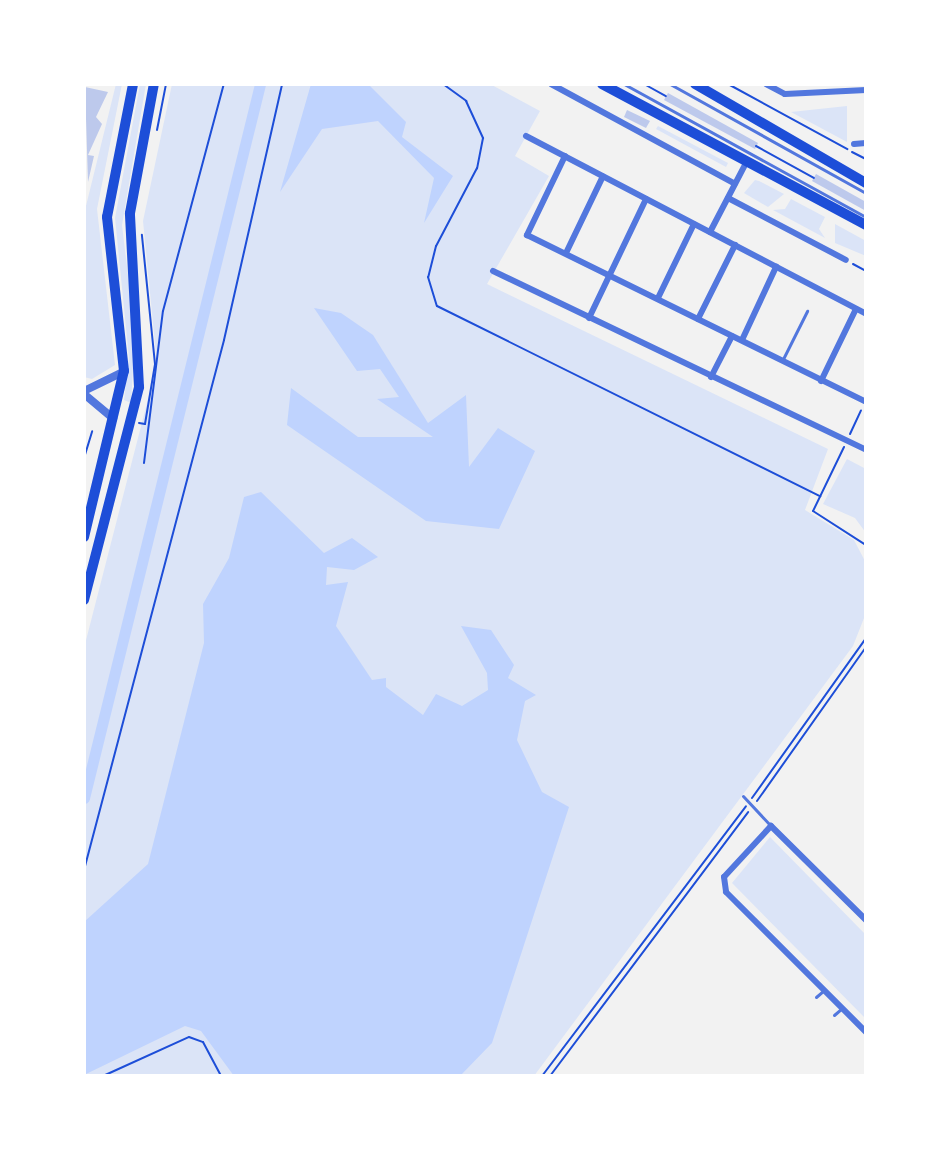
<!DOCTYPE html>
<style>
body{margin:0}
#map{position:relative;width:950px;height:1160px;overflow:hidden;background:#f2f2f2;font-family:"Sofia Sans Condensed",sans-serif}
div>[style]{position:absolute}
.green>*{inset:0;background:#dbe4f7}
.water>*{inset:0;background:#bfd3fe}
.canal>*{height:11px;margin:-5.5px;padding:0 5.5px;transform-origin:5.5px;border-radius:5.5px;background:#bfd3fe}
.building>*{inset:0;background:#bdc9ec}
.path>*{height:2px;margin:-1px;padding:0 1px;transform-origin:1px;border-radius:1px;background:#1d4ed8}
.service>*{height:3px;margin:-1.5px;padding:0 1.5px;transform-origin:1.5px;border-radius:1.5px;background:#5277de}
.minor>*{height:6px;margin:-3px;padding:0 3px;transform-origin:3px;border-radius:3px;background:#5277de}
.tertiary>*{height:8px;margin:-4px;padding:0 4px;transform-origin:4px;border-radius:4px;background:#5277de}
.primary>*{height:10px;margin:-5px;padding:0 5px;transform-origin:5px;border-radius:5px;background:#1d4ed8}
span{translate:-50% -50%;white-space:nowrap;text-align:center;line-height:1.15;-webkit-text-stroke:8px #fff;paint-order:stroke}
.frame{position:absolute;inset:0;border:86px solid #fff;pointer-events:none}
</style>
<div id="map">
<div class="green">
<i style="clip-path:polygon(116px 84px,122px 84px,97px 209px,115px 365px,92px 379px,84px 377px,84px 214px)"></i>
<i style="clip-path:polygon(140px 84px,146px 84px,122px 225px,135px 334px,131px 403px,124px 400px,129px 358px,115px 218px)"></i>
<i style="clip-path:polygon(172px 84px,490px 84px,540px 111px,515px 156px,549px 176px,487px 284px,828px 449px,805px 510px,854px 540px,866px 563px,866px 613px,853px 646px,534px 1076px,84px 1076px,84px 648px,157px 364px,143px 221px)"></i>
<i style="clip-path:polygon(847px 106px,847px 142px,791px 112px)"></i>
<i style="clip-path:polygon(658px 126px,728px 163px,726px 167px,656px 129px)"></i>
<i style="clip-path:polygon(755px 180px,759px 181px,784px 194px,768px 207px,744px 193px)"></i>
<i style="clip-path:polygon(791px 199px,825px 217px,819px 229px,825px 238px,773px 210px,785px 209px)"></i>
<i style="clip-path:polygon(835px 224px,866px 241px,866px 256px,835px 243px)"></i>
<i style="clip-path:polygon(847px 459px,866px 469px,866px 533px,855px 518px,823px 504px)"></i>
<i style="clip-path:polygon(770px 837px,866px 935px,866px 1019px,732px 883px)"></i>
</div>
<div class="water">
<i style="clip-path:polygon(311px 84px,368px 84px,406px 122px,402px 137px,453px 176px,424px 223px,434px 178px,378px 121px,322px 129px,280px 192px)"></i>
<i style="clip-path:polygon(314px 308px,341px 313px,373px 335px,428px 423px,466px 395px,469px 467px,498px 428px,535px 451px,499px 529px,426px 521px,287px 425px,291px 388px,358px 437px,433px 437px,377px 399px,399px 397px,380px 369px,357px 371px)"></i>
<i style="clip-path:polygon(261px 492px,324px 553px,352px 538px,378px 557px,354px 570px,327px 567px,326px 585px,348px 582px,336px 626px,372px 680px,386px 678px,386px 687px,423px 715px,436px 694px,462px 706px,488px 690px,487px 673px,461px 626px,491px 630px,514px 665px,508px 678px,536px 695px,525px 701px,517px 740px,542px 792px,569px 807px,492px 1043px,460px 1076px,234px 1076px,201px 1031px,185px 1026px,84px 1075px,84px 922px,148px 864px,204px 643px,203px 604px,229px 558px,244px 497px)"></i>
</div>
<div class="canal">
<i style="left:84px;top:798px;width:735px;rotate:-76.15deg"></i>
</div>
<div class="building">
<i style="clip-path:polygon(85px 87px,108px 92px,96px 117px,102px 124px,88px 155px,94px 156px,88px 182px)"></i>
<i style="clip-path:polygon(668px 93px,758px 143px,755px 149px,664px 100px)"></i>
<i style="clip-path:polygon(627px 110px,650px 121px,646px 128px,624px 117px)"></i>
<i style="clip-path:polygon(816px 174px,866px 202px,866px 211px,812px 181px)"></i>
</div>
<div class="path">
<i style="left:443px;top:84px;width:29px;rotate:36deg"></i>
<i style="left:466px;top:101px;width:41px;rotate:65.3deg"></i>
<i style="left:483px;top:138px;width:31px;rotate:101deg"></i>
<i style="left:477px;top:168px;width:88px;rotate:117.7deg"></i>
<i style="left:436px;top:246px;width:32px;rotate:104deg"></i>
<i style="left:428px;top:277px;width:30px;rotate:73deg"></i>
<i style="left:437px;top:306px;width:428px;rotate:26.4deg"></i>
<i style="left:644px;top:84px;width:25px;rotate:29deg"></i>
<i style="left:728px;top:84px;width:136px;rotate:28.6deg"></i>
<i style="left:157px;top:130px;width:47px;rotate:-78.9deg"></i>
<i style="left:756px;top:146px;width:66px;rotate:28.9deg"></i>
<i style="left:852px;top:152px;width:16px;rotate:27deg"></i>
<i style="left:853px;top:264px;width:15px;rotate:28deg"></i>
<i style="left:139px;top:423px;width:6px;rotate:9deg"></i>
<i style="left:145px;top:424px;width:61px;rotate:-80.5deg"></i>
<i style="left:155px;top:364px;width:130px;rotate:-95.8deg"></i>
<i style="left:850px;top:434px;width:26px;rotate:-65deg"></i>
<i style="left:844px;top:447px;width:71px;rotate:115.8deg"></i>
<i style="left:813px;top:511px;width:63px;rotate:32.7deg"></i>
<i style="left:84px;top:458px;width:28px;rotate:-73deg"></i>
<i style="left:144px;top:463px;width:153px;rotate:-82.9deg"></i>
<i style="left:163px;top:311px;width:235px;rotate:-75deg"></i>
<i style="left:752px;top:798px;width:196px;rotate:-54.5deg"></i>
<i style="left:757px;top:801px;width:189px;rotate:-54.7deg"></i>
<i style="left:84px;top:870px;width:548px;rotate:-75.2deg"></i>
<i style="left:224px;top:340px;width:262px;rotate:-77.2deg"></i>
<i style="left:103px;top:1076px;width:94px;rotate:-24.4deg"></i>
<i style="left:189px;top:1037px;width:15px;rotate:20deg"></i>
<i style="left:203px;top:1042px;width:38px;rotate:62deg"></i>
<i style="left:542px;top:1076px;width:338px;rotate:-52.9deg"></i>
<i style="left:550px;top:1076px;width:330px;rotate:-53.1deg"></i>
</div>
<div class="service">
<i style="left:624px;top:84px;width:276px;rotate:28.8deg"></i>
<i style="left:670px;top:84px;width:224px;rotate:29.1deg"></i>
<i style="left:783px;top:359px;width:54px;rotate:-63.4deg"></i>
<i style="left:743px;top:796px;width:41px;rotate:47deg"></i>
<i style="left:816px;top:997px;width:11px;rotate:-41deg"></i>
<i style="left:834px;top:1015px;width:11px;rotate:-41deg"></i>
</div>
<div class="minor">
<i style="left:551px;top:84px;width:209px;rotate:28.5deg"></i>
<i style="left:766px;top:84px;width:21px;rotate:28deg"></i>
<i style="left:785px;top:94px;width:81px;rotate:-2.8deg"></i>
<i style="left:526px;top:136px;width:384px;rotate:27.6deg"></i>
<i style="left:854px;top:144px;width:12px;rotate:-5deg"></i>
<i style="left:565px;top:156px;width:88px;rotate:115.7deg"></i>
<i style="left:527px;top:235px;width:378px;rotate:26.2deg"></i>
<i style="left:728px;top:198px;width:133px;rotate:27.7deg"></i>
<i style="left:710px;top:232px;width:80px;rotate:-62.5deg"></i>
<i style="left:566px;top:253px;width:85px;rotate:-64.3deg"></i>
<i style="left:493px;top:271px;width:414px;rotate:25.6deg"></i>
<i style="left:658px;top:298px;width:82px;rotate:-64.1deg"></i>
<i style="left:589px;top:318px;width:132px;rotate:-64.4deg"></i>
<i style="left:698px;top:319px;width:83px;rotate:-63.4deg"></i>
<i style="left:742px;top:340px;width:81px;rotate:-65deg"></i>
<i style="left:711px;top:377px;width:46px;rotate:-62.9deg"></i>
<i style="left:821px;top:381px;width:80px;rotate:-64.1deg"></i>
<i style="left:866px;top:920px;width:134px;rotate:-135.3deg"></i>
<i style="left:771px;top:826px;width:69px;rotate:132.7deg"></i>
<i style="left:724px;top:877px;width:15px;rotate:82deg"></i>
<i style="left:726px;top:892px;width:198px;rotate:45deg"></i>
</div>
<div class="tertiary">
<i style="left:84px;top:391px;width:43px;rotate:-26deg"></i>
<i style="left:84px;top:394px;width:38px;rotate:40deg"></i>
</div>
<div class="primary">
<i style="left:602px;top:84px;width:299px;rotate:28.1deg"></i>
<i style="left:695px;top:84px;width:198px;rotate:30.1deg"></i>
<i style="left:84px;top:537px;width:171px;rotate:-76.5deg"></i>
<i style="left:124px;top:371px;width:155px;rotate:-96.3deg"></i>
<i style="left:107px;top:217px;width:136px;rotate:-78.9deg"></i>
<i style="left:84px;top:600px;width:220px;rotate:-75.5deg"></i>
<i style="left:139px;top:387px;width:174px;rotate:-93deg"></i>
<i style="left:130px;top:213px;width:131px;rotate:-79.5deg"></i>
</div>
<div class="frame"></div>
</div>
